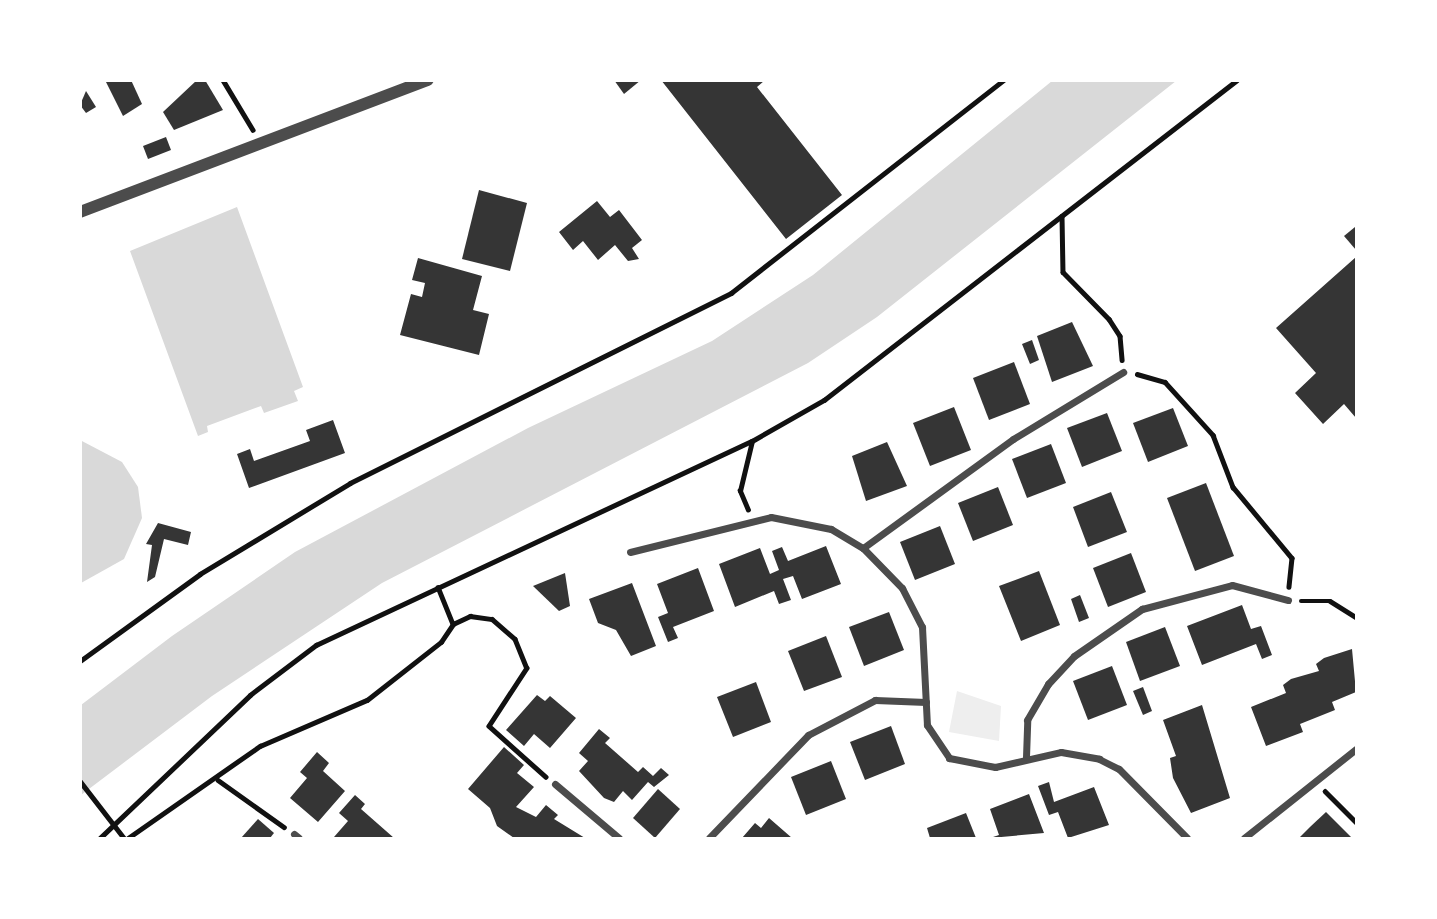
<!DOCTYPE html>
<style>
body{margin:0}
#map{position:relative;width:1437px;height:919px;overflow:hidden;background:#fff;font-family:"IBM Plex Serif",serif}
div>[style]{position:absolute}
.green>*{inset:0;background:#eee}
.water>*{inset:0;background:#d9d9d9}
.building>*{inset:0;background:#353535}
.path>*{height:4.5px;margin:-2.25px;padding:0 2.25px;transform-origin:2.25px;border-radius:2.25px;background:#111}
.minor>*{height:7px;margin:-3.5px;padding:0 3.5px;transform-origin:3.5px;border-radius:3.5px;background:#4c4c4c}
.tertiary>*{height:12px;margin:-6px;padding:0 6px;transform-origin:6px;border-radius:6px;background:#4c4c4c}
span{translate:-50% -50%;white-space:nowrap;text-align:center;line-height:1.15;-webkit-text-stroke:5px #fff;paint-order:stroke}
.frame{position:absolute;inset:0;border:82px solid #fff;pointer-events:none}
</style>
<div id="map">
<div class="green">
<i style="clip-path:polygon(957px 691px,1001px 706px,999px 741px,949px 732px)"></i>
</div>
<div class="water">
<i style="clip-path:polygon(1052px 81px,1176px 81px,877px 317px,808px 363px,382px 583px,212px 696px,81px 795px,81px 705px,172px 636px,295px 552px,528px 428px,712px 341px,813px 275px)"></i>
<i style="clip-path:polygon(237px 207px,303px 387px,294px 391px,298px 401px,264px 413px,261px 406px,207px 426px,208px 432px,198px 436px,130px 251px)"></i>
<i style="clip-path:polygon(80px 440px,122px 462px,138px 487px,142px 518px,124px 559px,81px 583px)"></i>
</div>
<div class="building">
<i style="clip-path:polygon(105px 80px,131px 80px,142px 104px,123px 116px)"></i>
<i style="clip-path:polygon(197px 80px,205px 80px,223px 110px,174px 130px,163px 112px)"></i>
<i style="clip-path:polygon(614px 80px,641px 80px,624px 94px)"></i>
<i style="clip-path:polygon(661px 80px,765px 80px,757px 87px,842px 195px,786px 239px)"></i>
<i style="clip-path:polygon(86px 91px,96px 107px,86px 113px,80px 105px)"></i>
<i style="clip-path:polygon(166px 137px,171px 150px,148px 159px,143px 146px)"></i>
<i style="clip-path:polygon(479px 190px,527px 203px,510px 271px,462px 259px)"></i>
<i style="clip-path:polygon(597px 201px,610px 217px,619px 210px,642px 240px,632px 248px,639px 259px,628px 261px,615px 245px,598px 260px,583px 241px,573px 250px,559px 232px)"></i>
<i style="clip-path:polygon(1355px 227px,1356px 229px,1356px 250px,1344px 236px)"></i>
<i style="clip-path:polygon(1356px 257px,1356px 418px,1344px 404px,1323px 424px,1295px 393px,1316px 373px,1276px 328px)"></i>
<i style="clip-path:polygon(418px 258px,482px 276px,473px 310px,489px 314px,479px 355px,400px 335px,411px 294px,422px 297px,425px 283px,412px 280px)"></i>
<i style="clip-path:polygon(1072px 322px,1093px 366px,1052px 382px,1037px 336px)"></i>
<i style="clip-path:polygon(1032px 340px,1039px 360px,1030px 364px,1022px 344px)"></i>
<i style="clip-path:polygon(1014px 362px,1030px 404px,989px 420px,973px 378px)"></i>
<i style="clip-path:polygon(954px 407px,971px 450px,930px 466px,913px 423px)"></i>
<i style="clip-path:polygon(1173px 408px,1188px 446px,1148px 462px,1133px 423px)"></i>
<i style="clip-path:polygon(1107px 413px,1122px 451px,1082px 467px,1067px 428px)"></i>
<i style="clip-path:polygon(333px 420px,345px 453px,249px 488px,237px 454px,250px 449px,254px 461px,310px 441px,306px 430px)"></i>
<i style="clip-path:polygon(887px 442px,907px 486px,866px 501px,852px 456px)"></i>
<i style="clip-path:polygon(1051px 444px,1066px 483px,1027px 498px,1012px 459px)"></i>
<i style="clip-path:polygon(1206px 483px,1234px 556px,1195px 571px,1167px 498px)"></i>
<i style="clip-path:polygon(998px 487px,1013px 525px,973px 541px,958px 503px)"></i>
<i style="clip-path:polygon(1111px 492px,1127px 532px,1088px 547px,1073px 507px)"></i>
<i style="clip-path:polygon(158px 523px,191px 532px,188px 545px,164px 539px,155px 577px,147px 582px,152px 545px,146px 544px)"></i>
<i style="clip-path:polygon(940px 526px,955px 564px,915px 580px,900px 542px)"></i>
<i style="clip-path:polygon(826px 546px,841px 584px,802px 599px,793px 576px,783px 579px,791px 600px,779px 604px,774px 591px,735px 607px,719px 564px,760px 548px,770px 574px,779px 570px,772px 551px,782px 547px,788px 561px)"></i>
<i style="clip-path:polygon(1131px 553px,1146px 592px,1108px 607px,1093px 568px)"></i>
<i style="clip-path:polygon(698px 568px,714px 611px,673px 627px,678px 638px,668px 642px,658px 617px,668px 613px,657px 584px)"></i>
<i style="clip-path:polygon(1039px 571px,1060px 625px,1021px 641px,999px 586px)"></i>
<i style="clip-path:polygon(565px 573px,570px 606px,559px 611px,533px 586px)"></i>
<i style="clip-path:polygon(632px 583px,656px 646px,631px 656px,616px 630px,598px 623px,589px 599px)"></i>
<i style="clip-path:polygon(1080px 595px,1089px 618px,1079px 622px,1071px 599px)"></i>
<i style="clip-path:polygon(1242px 605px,1251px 629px,1261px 626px,1272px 655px,1262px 659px,1256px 644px,1202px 665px,1187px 626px)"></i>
<i style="clip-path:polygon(889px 612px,904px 650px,864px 666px,849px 627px)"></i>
<i style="clip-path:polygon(1165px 627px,1180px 666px,1140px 681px,1126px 642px)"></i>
<i style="clip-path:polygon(826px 636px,842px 677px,804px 691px,788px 651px)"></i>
<i style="clip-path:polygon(1352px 649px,1356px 692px,1332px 702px,1335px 710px,1300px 724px,1303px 732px,1266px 746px,1251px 707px,1286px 693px,1283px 685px,1291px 679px,1319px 671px,1316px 664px,1324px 658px)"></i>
<i style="clip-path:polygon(1112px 666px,1127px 705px,1088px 720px,1073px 681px)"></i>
<i style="clip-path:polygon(756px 682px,771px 722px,733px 737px,717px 697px)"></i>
<i style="clip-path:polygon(1143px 687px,1152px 711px,1143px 715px,1133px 691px)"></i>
<i style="clip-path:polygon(537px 695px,545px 701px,550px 696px,576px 718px,550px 748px,534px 734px,524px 746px,506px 730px)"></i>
<i style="clip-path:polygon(1202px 705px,1230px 798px,1191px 813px,1173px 778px,1170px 758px,1176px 756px,1163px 720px)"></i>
<i style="clip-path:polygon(891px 726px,905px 764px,865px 780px,850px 742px)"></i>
<i style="clip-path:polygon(599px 729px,610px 738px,605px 743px,638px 772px,643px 767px,653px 776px,661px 768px,669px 775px,654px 787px,648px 782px,632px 800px,623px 791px,614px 802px,604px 798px,579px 771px,588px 761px,579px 753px)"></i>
<i style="clip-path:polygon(504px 747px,524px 765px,517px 773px,534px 787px,516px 807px,536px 817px,546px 805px,558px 815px,554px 819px,585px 838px,514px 838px,497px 826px,490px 808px,468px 789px)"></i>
<i style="clip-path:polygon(317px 752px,329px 763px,323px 771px,345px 791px,318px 822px,290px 798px,307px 778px,300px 772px)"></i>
<i style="clip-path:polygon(831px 761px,846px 799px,806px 815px,791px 777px)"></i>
<i style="clip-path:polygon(1049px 782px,1054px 802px,1094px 787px,1109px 825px,1068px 838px,1058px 812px,1049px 815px,1038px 786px)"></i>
<i style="clip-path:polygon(658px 789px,680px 809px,655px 838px,633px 818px)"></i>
<i style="clip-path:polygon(1029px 794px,1044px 833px,990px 838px,999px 835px,990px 809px)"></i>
<i style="clip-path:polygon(355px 795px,365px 804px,361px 809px,394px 838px,334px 837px,348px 821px,339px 813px)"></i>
<i style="clip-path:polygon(1326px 812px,1352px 838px,1299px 838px,1310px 827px)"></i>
<i style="clip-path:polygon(966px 813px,976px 838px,930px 838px,927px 828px)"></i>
<i style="clip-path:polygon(769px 818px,792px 838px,742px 838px,755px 823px,761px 828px)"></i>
<i style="clip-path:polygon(258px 819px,274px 833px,270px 838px,241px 838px)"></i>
</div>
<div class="path">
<i style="left:223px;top:80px;width:58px;rotate:59deg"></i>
<i style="left:1062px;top:216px;width:56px;rotate:89deg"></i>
<i style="left:1063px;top:272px;width:66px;rotate:45.6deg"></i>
<i style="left:1109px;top:319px;width:20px;rotate:57deg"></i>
<i style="left:1120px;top:336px;width:24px;rotate:85deg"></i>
<i style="left:1137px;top:374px;width:29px;rotate:16deg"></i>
<i style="left:1165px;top:382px;width:72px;rotate:47.8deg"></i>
<i style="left:1213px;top:435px;width:56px;rotate:69deg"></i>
<i style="left:1233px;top:487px;width:92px;rotate:50.3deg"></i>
<i style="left:1292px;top:558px;width:29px;rotate:96deg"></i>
<i style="left:748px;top:510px;width:21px;rotate:-113deg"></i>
<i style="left:740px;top:491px;width:51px;rotate:-76.5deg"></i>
<i style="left:438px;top:587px;width:40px;rotate:68deg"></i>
<i style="left:453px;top:624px;width:19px;rotate:-25deg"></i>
<i style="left:470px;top:616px;width:22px;rotate:8deg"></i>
<i style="left:492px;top:619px;width:30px;rotate:41deg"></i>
<i style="left:515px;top:639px;width:31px;rotate:68deg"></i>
<i style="left:527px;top:668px;width:69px;rotate:123.2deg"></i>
<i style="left:489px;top:726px;width:76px;rotate:41.8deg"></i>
<i style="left:1301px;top:601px;width:29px"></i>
<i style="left:1330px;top:601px;width:31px;rotate:32deg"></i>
<i style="left:80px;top:661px;width:148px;rotate:-35.9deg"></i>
<i style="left:200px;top:574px;width:175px;rotate:-31.2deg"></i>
<i style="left:350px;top:483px;width:426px;rotate:-26.5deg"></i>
<i style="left:731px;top:293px;width:346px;rotate:-38deg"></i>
<i style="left:218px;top:780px;width:81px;rotate:35.5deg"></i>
<i style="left:80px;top:781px;width:72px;rotate:52.3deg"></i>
<i style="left:1325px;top:791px;width:44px;rotate:45deg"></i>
<i style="left:100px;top:838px;width:207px;rotate:-43.6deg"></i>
<i style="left:250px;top:695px;width:83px;rotate:-37.1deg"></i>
<i style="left:316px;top:645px;width:481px;rotate:-25.1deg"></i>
<i style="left:752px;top:441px;width:83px;rotate:-29.7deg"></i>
<i style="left:824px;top:400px;width:522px;rotate:-37.77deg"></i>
<i style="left:128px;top:838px;width:161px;rotate:-34.9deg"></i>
<i style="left:260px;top:746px;width:116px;rotate:-23.3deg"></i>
<i style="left:367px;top:700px;width:94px;rotate:-38.1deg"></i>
<i style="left:441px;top:642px;width:22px;rotate:-56deg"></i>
</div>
<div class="minor">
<i style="left:863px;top:548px;width:185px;rotate:-36deg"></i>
<i style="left:1013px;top:439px;width:129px;rotate:-31.3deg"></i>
<i style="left:630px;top:552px;width:145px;rotate:-13.9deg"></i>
<i style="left:771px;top:517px;width:61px;rotate:11.3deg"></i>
<i style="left:831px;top:529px;width:37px;rotate:31deg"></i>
<i style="left:863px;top:548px;width:56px;rotate:45.7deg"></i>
<i style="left:902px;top:588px;width:44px;rotate:62.9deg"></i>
<i style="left:922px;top:627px;width:98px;rotate:87.1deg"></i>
<i style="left:927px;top:725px;width:40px;rotate:56deg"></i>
<i style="left:949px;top:758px;width:47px;rotate:11.1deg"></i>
<i style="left:995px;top:767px;width:68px;rotate:-12.8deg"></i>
<i style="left:1061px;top:752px;width:39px;rotate:10deg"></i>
<i style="left:1099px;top:759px;width:22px;rotate:27deg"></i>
<i style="left:1119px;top:769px;width:97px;rotate:45.4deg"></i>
<i style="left:1026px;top:757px;width:37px;rotate:-88deg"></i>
<i style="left:1027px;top:720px;width:42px;rotate:-59.7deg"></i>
<i style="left:1048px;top:684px;width:38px;rotate:-47deg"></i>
<i style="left:1074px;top:656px;width:83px;rotate:-34.7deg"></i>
<i style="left:1142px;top:609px;width:93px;rotate:-14.9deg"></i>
<i style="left:1232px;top:585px;width:58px;rotate:15deg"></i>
<i style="left:555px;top:784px;width:84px;rotate:40.2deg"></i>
<i style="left:294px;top:834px;width:6px;rotate:39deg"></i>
<i style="left:709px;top:838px;width:143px;rotate:-46.1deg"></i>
<i style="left:808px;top:735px;width:76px;rotate:-27.6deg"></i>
<i style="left:875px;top:700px;width:51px;rotate:2.2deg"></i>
<i style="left:1244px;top:838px;width:143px;rotate:-38.5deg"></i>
</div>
<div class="tertiary">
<i style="left:80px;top:212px;width:372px;rotate:-20.8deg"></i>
</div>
<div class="frame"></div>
</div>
